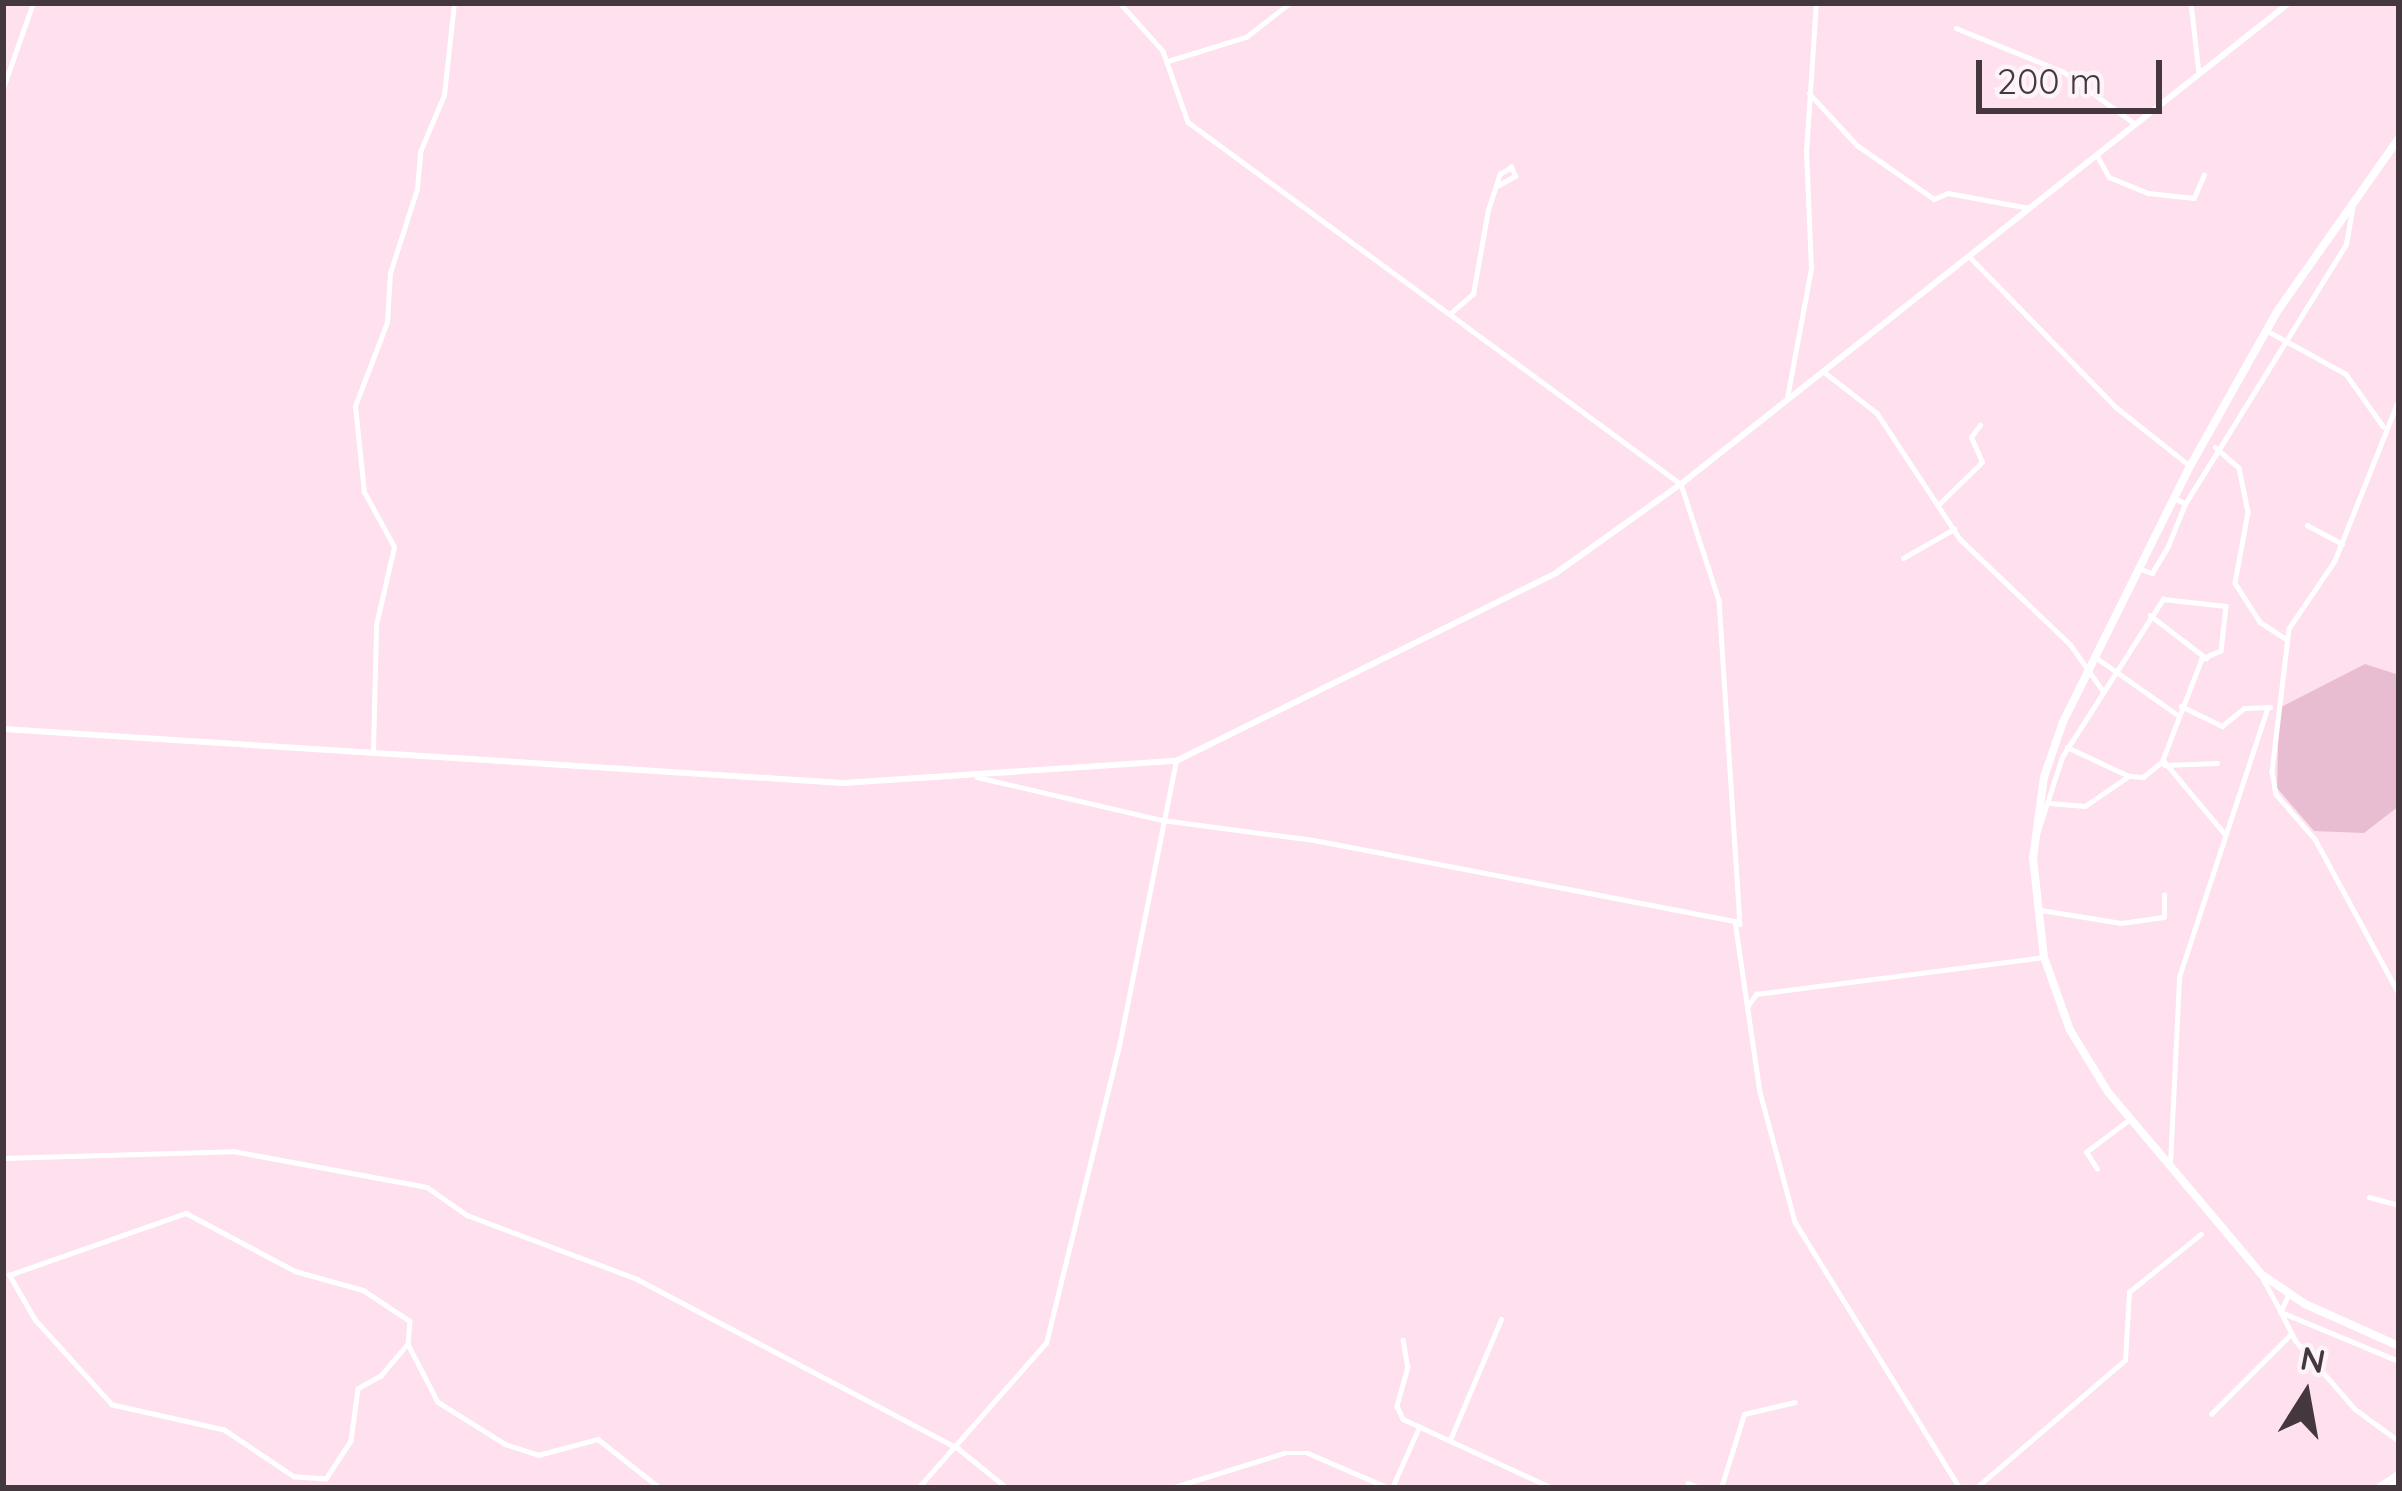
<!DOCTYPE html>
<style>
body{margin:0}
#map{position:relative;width:2402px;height:1491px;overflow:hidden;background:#fee0ee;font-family:Quicksand,sans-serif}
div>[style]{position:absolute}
.green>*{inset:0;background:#e8bdd2}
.minor>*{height:4.5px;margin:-2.25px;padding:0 2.25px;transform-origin:2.25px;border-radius:2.25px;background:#fff}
.tertiary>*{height:6px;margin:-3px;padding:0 3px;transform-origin:3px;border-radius:3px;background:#fff}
.secondary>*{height:8px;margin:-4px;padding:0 4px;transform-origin:4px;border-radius:4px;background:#fff}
span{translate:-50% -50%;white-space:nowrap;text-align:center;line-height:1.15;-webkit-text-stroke:9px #fcf4f8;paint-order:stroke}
.frame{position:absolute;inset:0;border:6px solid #45373e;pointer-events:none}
.north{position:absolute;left:2246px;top:1335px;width:120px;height:120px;-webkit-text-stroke:9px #fcf4f8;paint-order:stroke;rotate:11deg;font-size:33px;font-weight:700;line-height:48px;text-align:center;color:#45373e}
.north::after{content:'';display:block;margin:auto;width:42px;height:54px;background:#45373e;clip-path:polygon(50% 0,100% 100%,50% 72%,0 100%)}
.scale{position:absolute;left:1976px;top:60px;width:186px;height:54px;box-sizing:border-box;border:6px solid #45373e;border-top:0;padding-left:15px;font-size:36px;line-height:42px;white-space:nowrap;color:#45373e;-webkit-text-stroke:9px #fcf4f8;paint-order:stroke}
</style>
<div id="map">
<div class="green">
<i style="clip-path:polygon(2365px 664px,2399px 675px,2399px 806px,2364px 833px,2314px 831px,2277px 788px,2279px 708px)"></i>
</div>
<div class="minor">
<i style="left:1120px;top:3px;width:64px;rotate:48.1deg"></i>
<i style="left:1163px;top:51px;width:75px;rotate:70.6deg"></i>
<i style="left:1188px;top:122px;width:612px;rotate:36.29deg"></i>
<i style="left:1681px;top:484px;width:122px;rotate:71.9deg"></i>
<i style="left:1719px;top:600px;width:325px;rotate:86.3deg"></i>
<i style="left:2191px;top:3px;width:70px;rotate:83.5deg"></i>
<i style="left:1956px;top:28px;width:117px;rotate:22.2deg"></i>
<i style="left:2064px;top:72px;width:87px;rotate:36.1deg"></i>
<i style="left:1168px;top:61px;width:82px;rotate:-17.1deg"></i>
<i style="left:1246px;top:37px;width:56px;rotate:-37.7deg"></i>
<i style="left:3px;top:88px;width:90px;rotate:-70.6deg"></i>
<i style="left:1809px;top:93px;width:71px;rotate:47.3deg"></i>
<i style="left:1857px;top:145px;width:94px;rotate:35deg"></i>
<i style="left:1934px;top:199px;width:15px;rotate:-23deg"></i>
<i style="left:1948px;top:193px;width:82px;rotate:10.5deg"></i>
<i style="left:2097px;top:155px;width:25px;rotate:61deg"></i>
<i style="left:2109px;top:177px;width:42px;rotate:22.3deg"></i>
<i style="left:2148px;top:193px;width:46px;rotate:6.2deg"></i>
<i style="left:2194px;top:198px;width:25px;rotate:-67deg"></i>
<i style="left:1497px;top:186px;width:21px;rotate:-29deg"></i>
<i style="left:1515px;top:176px;width:10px;rotate:-114deg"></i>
<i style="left:1969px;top:256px;width:211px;rotate:45.8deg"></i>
<i style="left:2116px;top:407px;width:93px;rotate:38.5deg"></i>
<i style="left:1452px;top:312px;width:28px;rotate:-41deg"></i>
<i style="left:1473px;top:294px;width:85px;rotate:-79.9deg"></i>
<i style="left:1488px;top:210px;width:38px;rotate:-72deg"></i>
<i style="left:1500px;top:174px;width:13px;rotate:-32deg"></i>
<i style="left:2266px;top:330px;width:91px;rotate:28.8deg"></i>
<i style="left:2346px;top:374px;width:64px;rotate:54.6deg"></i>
<i style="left:1823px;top:371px;width:68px;rotate:37.9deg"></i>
<i style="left:1877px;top:413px;width:151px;rotate:56.6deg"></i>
<i style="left:1960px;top:539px;width:152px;rotate:43.7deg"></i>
<i style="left:2070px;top:644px;width:57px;rotate:54.9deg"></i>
<i style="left:1787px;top:398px;width:131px;rotate:-79.5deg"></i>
<i style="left:1811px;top:269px;width:117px;rotate:-92.4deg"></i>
<i style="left:1806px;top:152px;width:149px;rotate:-86.2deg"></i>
<i style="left:2399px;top:400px;width:173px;rotate:111.7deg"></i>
<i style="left:2335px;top:561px;width:82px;rotate:124.1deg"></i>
<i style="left:2289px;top:629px;width:144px;rotate:96.8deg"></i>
<i style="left:2272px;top:772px;width:22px;rotate:80deg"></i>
<i style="left:2276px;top:794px;width:60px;rotate:49.1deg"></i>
<i style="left:2315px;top:839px;width:176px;rotate:61.5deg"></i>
<i style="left:2215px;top:447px;width:32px;rotate:41deg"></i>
<i style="left:2239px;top:468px;width:45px;rotate:78.4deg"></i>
<i style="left:2248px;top:512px;width:72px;rotate:100.4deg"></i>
<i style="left:2235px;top:583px;width:46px;rotate:57.3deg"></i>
<i style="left:2260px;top:622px;width:31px;rotate:33deg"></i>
<i style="left:1939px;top:504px;width:60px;rotate:-44.3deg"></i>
<i style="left:1982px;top:462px;width:27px;rotate:-114deg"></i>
<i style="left:1971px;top:437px;width:15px;rotate:-53deg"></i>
<i style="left:2185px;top:504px;width:306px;rotate:-58.2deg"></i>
<i style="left:2346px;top:244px;width:36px;rotate:-80deg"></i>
<i style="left:2307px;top:525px;width:40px;rotate:28deg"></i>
<i style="left:1903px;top:558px;width:59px;rotate:-29.6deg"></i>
<i style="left:2141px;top:569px;width:12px;rotate:20deg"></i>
<i style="left:2152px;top:573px;width:31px;rotate:-59deg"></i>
<i style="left:2168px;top:546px;width:45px;rotate:-68deg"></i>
<i style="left:2185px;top:504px;width:13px;rotate:-153deg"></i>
<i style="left:2150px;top:615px;width:71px;rotate:37.5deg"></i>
<i style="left:2094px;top:656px;width:103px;rotate:35.1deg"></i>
<i style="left:2181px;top:706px;width:46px;rotate:26deg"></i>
<i style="left:2222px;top:726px;width:28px;rotate:-39deg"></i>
<i style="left:2244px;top:708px;width:26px;rotate:-2deg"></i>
<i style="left:2067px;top:747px;width:68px;rotate:25.1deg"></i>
<i style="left:2129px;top:776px;width:14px;rotate:4deg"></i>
<i style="left:2143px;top:777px;width:26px;rotate:-39deg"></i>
<i style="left:373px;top:752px;width:127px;rotate:-88.6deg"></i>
<i style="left:376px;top:625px;width:80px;rotate:-77deg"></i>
<i style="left:394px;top:547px;width:63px;rotate:-118.6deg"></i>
<i style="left:364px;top:492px;width:86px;rotate:-96deg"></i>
<i style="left:355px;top:406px;width:90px;rotate:-69.1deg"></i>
<i style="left:387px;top:322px;width:49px;rotate:-86.5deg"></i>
<i style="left:390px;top:273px;width:88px;rotate:-72.2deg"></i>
<i style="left:417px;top:189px;width:37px;rotate:-85deg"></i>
<i style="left:420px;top:152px;width:62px;rotate:-67.2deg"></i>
<i style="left:444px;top:95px;width:93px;rotate:-83.8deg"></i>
<i style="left:2164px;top:765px;width:53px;rotate:-2.2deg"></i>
<i style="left:977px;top:777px;width:190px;rotate:13.1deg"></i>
<i style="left:1162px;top:820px;width:153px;rotate:7.5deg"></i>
<i style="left:1314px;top:840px;width:429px;rotate:10.9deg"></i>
<i style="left:1735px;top:921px;width:173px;rotate:81.7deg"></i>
<i style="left:1760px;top:1092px;width:135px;rotate:74.9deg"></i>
<i style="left:1795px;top:1222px;width:313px;rotate:58.2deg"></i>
<i style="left:2050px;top:803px;width:35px;rotate:5deg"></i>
<i style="left:2085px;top:806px;width:53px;rotate:-34.3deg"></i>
<i style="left:2038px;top:831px;width:78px;rotate:-72deg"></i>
<i style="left:2062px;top:757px;width:188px;rotate:-57.4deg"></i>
<i style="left:2163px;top:599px;width:63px;rotate:6.3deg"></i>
<i style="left:2226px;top:606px;width:45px;rotate:96.3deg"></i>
<i style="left:2221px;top:651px;width:21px;rotate:157deg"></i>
<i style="left:2202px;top:659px;width:108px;rotate:111.1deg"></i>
<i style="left:2163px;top:760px;width:95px;rotate:50.1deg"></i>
<i style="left:2041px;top:910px;width:81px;rotate:9.2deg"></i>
<i style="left:2121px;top:923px;width:43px;rotate:-7.9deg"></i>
<i style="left:2164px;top:917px;width:22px;rotate:-90deg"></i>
<i style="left:1747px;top:1007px;width:16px;rotate:-55deg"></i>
<i style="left:1756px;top:994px;width:290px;rotate:-7.3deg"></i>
<i style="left:3px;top:1158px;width:230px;rotate:-1.7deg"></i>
<i style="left:233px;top:1151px;width:197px;rotate:10.5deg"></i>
<i style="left:427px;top:1187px;width:49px;rotate:35deg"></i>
<i style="left:467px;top:1215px;width:182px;rotate:20.6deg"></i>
<i style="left:637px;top:1279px;width:364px;rotate:27.8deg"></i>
<i style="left:959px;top:1449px;width:62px;rotate:39.1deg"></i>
<i style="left:2170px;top:1164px;width:187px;rotate:-87.2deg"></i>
<i style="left:2179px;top:977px;width:284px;rotate:-71.8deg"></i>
<i style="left:2097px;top:1169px;width:20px;rotate:-123deg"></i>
<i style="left:2086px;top:1152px;width:55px;rotate:-36.9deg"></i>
<i style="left:2369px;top:1197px;width:31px;rotate:15deg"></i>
<i style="left:186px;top:1213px;width:123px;rotate:28deg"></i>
<i style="left:295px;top:1271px;width:71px;rotate:15.6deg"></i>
<i style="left:363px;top:1290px;width:56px;rotate:33.4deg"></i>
<i style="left:410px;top:1321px;width:23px;rotate:95deg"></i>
<i style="left:408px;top:1344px;width:42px;rotate:130.2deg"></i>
<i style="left:381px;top:1376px;width:26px;rotate:151deg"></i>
<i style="left:358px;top:1389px;width:52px;rotate:97.7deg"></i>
<i style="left:351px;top:1441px;width:45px;rotate:123.3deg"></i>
<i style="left:326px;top:1479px;width:32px;rotate:-176deg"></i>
<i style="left:294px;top:1477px;width:84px;rotate:-146.1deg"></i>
<i style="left:224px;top:1430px;width:115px;rotate:-167.4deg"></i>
<i style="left:112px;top:1405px;width:115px;rotate:-132.2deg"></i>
<i style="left:35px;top:1320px;width:52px;rotate:-120deg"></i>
<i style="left:9px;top:1275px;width:188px;rotate:-19.3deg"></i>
<i style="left:2263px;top:1279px;width:38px;rotate:61deg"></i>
<i style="left:2281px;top:1312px;width:128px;rotate:22.6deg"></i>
<i style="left:2289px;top:1294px;width:20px;rotate:114deg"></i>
<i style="left:2281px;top:1312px;width:31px;rotate:63deg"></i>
<i style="left:2295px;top:1340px;width:91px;rotate:49deg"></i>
<i style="left:2355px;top:1409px;width:54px;rotate:36deg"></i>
<i style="left:1403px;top:1340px;width:27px;rotate:80deg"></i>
<i style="left:1408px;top:1367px;width:41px;rotate:105.8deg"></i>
<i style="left:1397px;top:1406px;width:14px;rotate:65deg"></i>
<i style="left:1403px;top:1419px;width:164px;rotate:24.8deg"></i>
<i style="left:408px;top:1344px;width:65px;rotate:62.7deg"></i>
<i style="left:438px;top:1402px;width:79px;rotate:32.1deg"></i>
<i style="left:505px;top:1444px;width:35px;rotate:18deg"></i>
<i style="left:538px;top:1455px;width:62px;rotate:-14.9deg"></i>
<i style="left:598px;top:1439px;width:79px;rotate:38.3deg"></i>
<i style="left:2211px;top:1414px;width:113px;rotate:-45deg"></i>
<i style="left:1450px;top:1440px;width:131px;rotate:-67.1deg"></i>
<i style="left:1688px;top:1483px;width:13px;rotate:23deg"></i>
<i style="left:918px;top:1488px;width:193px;rotate:-48.6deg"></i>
<i style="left:1046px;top:1343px;width:306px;rotate:-76.2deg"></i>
<i style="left:1119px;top:1046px;width:291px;rotate:-78.7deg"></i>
<i style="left:1171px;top:1488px;width:118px;rotate:-17.2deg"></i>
<i style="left:1284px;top:1453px;width:24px"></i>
<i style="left:1308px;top:1453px;width:88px;rotate:23.4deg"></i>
<i style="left:1392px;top:1488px;width:67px;rotate:-66.1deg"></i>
<i style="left:1721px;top:1488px;width:77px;rotate:-72.7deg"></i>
<i style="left:1744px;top:1414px;width:52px;rotate:-13.2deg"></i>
<i style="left:1976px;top:1488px;width:196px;rotate:-40.7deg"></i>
<i style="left:2125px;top:1360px;width:68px;rotate:-86.6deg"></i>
<i style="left:2129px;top:1292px;width:92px;rotate:-38.9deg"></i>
<i style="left:2375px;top:1488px;width:29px;rotate:-34deg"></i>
<i style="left:2385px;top:1488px;width:17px;rotate:-36deg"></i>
</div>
<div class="tertiary">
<i style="left:3px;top:729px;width:842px;rotate:3.68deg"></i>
<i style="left:843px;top:783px;width:334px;rotate:-3.8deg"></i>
<i style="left:1176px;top:761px;width:424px;rotate:-26.3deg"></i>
<i style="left:1556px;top:573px;width:153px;rotate:-35.5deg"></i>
<i style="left:1681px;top:484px;width:775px;rotate:-38.35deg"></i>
</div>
<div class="secondary">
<i style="left:2399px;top:138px;width:210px;rotate:125.1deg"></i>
<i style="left:2278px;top:310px;width:179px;rotate:119.4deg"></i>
<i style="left:2190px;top:466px;width:286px;rotate:116.4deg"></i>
<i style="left:2063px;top:722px;width:58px;rotate:109.1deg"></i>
<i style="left:2044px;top:777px;width:82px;rotate:97.7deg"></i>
<i style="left:2033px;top:858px;width:100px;rotate:83.7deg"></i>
<i style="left:2044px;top:957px;width:77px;rotate:70.4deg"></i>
<i style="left:2070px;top:1030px;width:73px;rotate:58.5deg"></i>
<i style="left:2108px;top:1092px;width:238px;rotate:49.9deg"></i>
<i style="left:2261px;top:1274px;width:53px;rotate:34.3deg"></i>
<i style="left:2305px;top:1304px;width:103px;rotate:24.1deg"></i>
</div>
<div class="frame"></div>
<div class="north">N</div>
<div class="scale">200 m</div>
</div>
